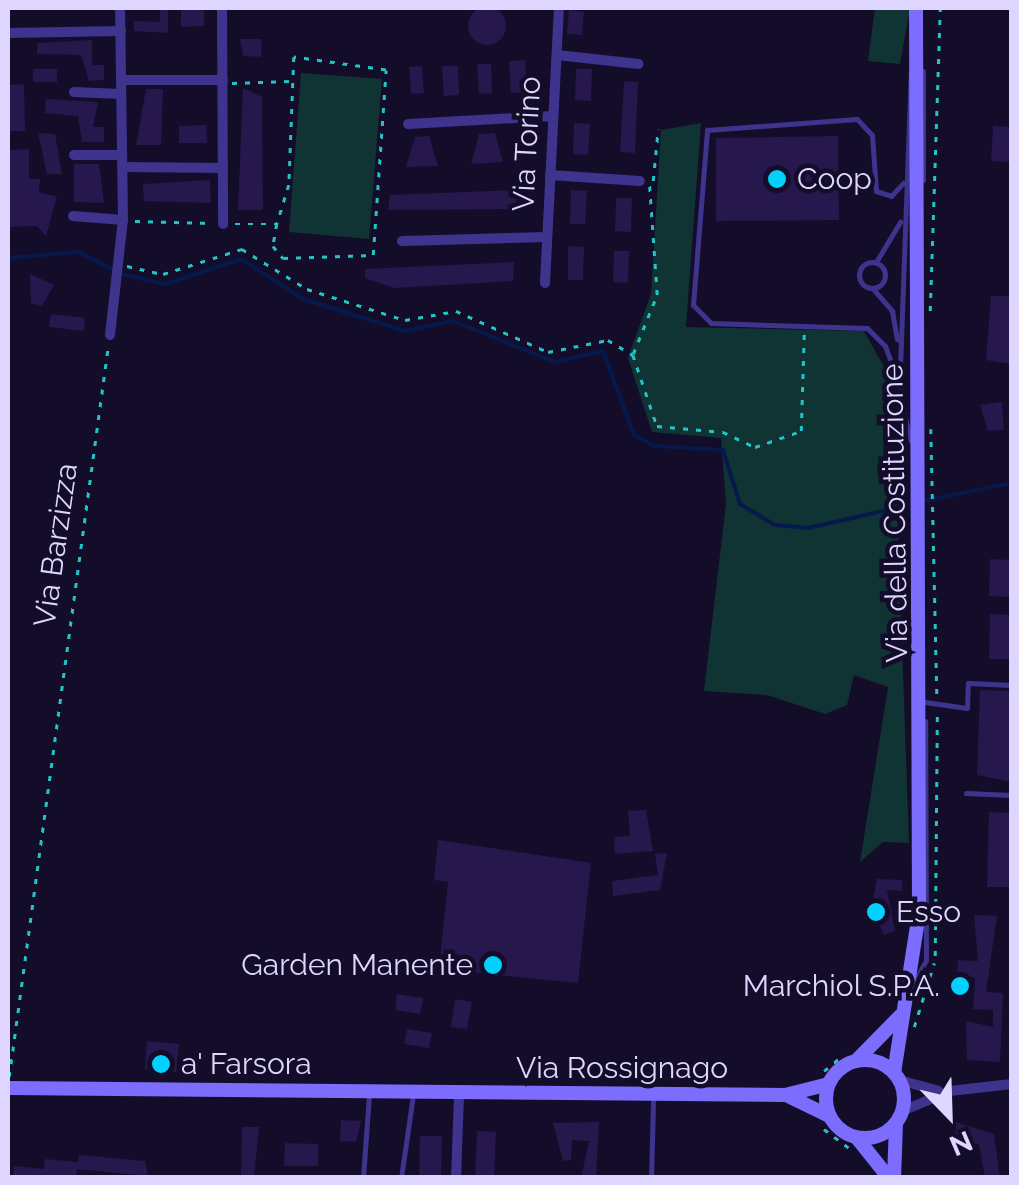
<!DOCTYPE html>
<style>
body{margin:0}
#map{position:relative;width:1019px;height:1185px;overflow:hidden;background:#140d2a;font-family:Raleway,sans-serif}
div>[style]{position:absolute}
.green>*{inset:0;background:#103334}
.stream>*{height:4px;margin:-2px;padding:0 2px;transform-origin:2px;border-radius:2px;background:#05194b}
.building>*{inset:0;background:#26174d}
.round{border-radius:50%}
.path>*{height:2.5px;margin-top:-1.25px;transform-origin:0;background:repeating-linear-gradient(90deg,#23c3c6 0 5px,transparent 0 13px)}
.lane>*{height:5px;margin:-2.5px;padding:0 2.5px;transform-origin:2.5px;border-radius:2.5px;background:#3e348d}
.lane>.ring{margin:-2.5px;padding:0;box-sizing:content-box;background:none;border:5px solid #3e348d;border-radius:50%}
.street>*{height:10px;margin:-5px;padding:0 5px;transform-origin:5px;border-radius:5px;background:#3e348d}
.secondary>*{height:14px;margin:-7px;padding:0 7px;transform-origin:7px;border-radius:7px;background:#7c6dff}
.secondary>.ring{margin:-7px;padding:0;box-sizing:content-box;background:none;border:14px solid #7c6dff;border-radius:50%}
.dots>*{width:28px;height:28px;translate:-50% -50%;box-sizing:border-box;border:5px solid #140d2a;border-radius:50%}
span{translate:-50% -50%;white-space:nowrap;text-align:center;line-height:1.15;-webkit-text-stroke:9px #140d2a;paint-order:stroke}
.street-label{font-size:30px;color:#ded6ff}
.poi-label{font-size:30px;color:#ded6ff}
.left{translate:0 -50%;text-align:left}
.right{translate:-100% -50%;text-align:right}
.frame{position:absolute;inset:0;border:10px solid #ded6ff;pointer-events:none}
.north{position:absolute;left:899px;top:1065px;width:100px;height:100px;-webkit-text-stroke:8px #140d2a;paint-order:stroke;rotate:157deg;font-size:28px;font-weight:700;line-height:40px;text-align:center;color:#ded6ff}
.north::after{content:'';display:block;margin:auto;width:35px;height:45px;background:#ded6ff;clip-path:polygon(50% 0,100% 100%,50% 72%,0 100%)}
</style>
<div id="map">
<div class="green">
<i style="clip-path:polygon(875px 8px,910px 8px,900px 64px,868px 61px)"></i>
<i style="clip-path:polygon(301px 73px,382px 79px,369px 239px,289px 232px)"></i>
<i style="clip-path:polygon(701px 123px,686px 327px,864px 331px,893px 383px,909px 843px,883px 842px,860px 862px,888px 687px,854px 675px,847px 705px,825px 714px,767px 695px,704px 691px,726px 504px,721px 438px,652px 432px,628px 358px,651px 294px,661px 130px)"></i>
</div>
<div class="stream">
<i style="left:8px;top:258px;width:70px;rotate:-4.9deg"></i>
<i style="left:78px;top:252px;width:39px;rotate:27deg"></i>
<i style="left:121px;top:274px;width:45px;rotate:12.8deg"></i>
<i style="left:165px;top:284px;width:80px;rotate:-18.2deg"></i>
<i style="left:241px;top:259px;width:74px;rotate:32.8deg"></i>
<i style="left:303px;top:299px;width:107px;rotate:17.4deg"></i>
<i style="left:405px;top:331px;width:49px;rotate:-11.8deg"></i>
<i style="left:453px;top:321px;width:110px;rotate:21.9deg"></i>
<i style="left:555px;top:362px;width:49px;rotate:-12.9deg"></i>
<i style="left:603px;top:351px;width:90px;rotate:69.7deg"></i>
<i style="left:634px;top:435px;width:24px;rotate:28deg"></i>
<i style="left:655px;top:446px;width:68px;rotate:3.4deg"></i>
<i style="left:723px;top:450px;width:57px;rotate:72.5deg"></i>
<i style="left:740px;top:504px;width:41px;rotate:31deg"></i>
<i style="left:775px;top:525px;width:33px;rotate:5deg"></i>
<i style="left:808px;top:528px;width:109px;rotate:-12.8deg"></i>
<i style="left:923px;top:501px;width:91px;rotate:-11.4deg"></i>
</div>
<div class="building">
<i class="round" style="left:468px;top:7px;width:38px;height:38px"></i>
<i style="clip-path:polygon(160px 8px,168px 8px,168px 33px,134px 31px,134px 21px,160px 22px)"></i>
<i style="clip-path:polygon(204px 8px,204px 26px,181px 27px,181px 10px)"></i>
<i style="clip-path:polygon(569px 10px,584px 12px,582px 35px,567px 34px)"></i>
<i style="clip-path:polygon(240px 39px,262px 39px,261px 57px,243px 56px)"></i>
<i style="clip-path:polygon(92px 40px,92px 65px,104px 65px,104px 80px,89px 81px,81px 55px,37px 54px,37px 43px)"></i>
<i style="clip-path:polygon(525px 60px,527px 92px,511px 93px,509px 61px)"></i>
<i style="clip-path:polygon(477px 64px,491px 64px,492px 93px,479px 94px)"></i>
<i style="clip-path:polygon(422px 66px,424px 93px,411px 94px,409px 67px)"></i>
<i style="clip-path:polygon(442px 66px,458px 66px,459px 95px,444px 96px)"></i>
<i style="clip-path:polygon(33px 69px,57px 69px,57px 82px,33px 82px)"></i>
<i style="clip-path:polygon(576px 69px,592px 69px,591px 101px,575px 100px)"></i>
<i style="clip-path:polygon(624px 81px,638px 82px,635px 153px,620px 152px)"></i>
<i style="clip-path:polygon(24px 84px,25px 131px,9px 131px,9px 85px)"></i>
<i style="clip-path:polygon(243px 88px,262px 97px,263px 210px,238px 210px)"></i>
<i style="clip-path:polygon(146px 89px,163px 89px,161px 145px,136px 145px)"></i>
<i style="clip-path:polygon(46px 99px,98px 102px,93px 127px,104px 127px,104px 142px,82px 142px,78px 116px,45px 113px)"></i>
<i style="clip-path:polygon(574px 123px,590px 124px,588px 155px,573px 154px)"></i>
<i style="clip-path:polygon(206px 125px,207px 143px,179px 143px,179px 126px)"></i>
<i style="clip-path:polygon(993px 126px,1012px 127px,1012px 162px,991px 161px)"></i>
<i style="clip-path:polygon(38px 133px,55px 134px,62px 174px,47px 174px)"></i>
<i style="clip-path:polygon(495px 133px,503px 162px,471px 164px,479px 134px)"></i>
<i style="clip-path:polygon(429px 136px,438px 166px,406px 167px,415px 137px)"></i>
<i style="clip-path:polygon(838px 136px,839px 220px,716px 221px,716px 138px)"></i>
<i style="clip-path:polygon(29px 149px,29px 179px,40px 179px,39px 193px,57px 196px,46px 236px,37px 226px,8px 227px,10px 150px)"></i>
<i style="clip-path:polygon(74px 164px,99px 164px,104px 203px,74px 202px)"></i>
<i style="clip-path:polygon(210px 180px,211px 203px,144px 201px,143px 184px)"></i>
<i style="clip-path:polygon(517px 190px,515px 209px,388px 210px,390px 195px)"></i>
<i style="clip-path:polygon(571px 190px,587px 191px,585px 224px,570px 224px)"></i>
<i style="clip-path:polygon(616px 198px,632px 198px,631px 232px,615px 231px)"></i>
<i style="clip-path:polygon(568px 246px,584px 247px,583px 280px,568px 280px)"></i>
<i style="clip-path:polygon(614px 251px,629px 251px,628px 283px,613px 282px)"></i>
<i style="clip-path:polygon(514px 262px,513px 281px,394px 288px,365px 278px,365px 269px)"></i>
<i style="clip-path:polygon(30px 274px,54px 285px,42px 306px,31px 303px)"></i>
<i style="clip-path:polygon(991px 296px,1012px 296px,1012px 364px,986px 360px)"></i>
<i style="clip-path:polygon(51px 314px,85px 318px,84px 331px,49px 327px)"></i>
<i style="clip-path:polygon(1002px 402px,1004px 430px,988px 431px,980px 405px)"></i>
<i style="clip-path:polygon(990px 559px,1012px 560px,1012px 597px,989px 596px)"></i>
<i style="clip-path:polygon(990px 614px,1012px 615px,1012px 659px,989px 659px)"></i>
<i style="clip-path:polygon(980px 690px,1012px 691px,1012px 782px,977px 775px)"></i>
<i style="clip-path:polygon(646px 810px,653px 851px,615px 854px,614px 837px,630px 836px,628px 811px)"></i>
<i style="clip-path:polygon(989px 812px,1012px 813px,1012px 887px,987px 887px)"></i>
<i style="clip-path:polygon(438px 840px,591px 863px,578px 983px,439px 969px,448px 882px,434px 880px)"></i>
<i style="clip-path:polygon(667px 853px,660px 890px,613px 896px,612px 881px,658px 875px,655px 854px)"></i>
<i style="clip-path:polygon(877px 879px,902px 880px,902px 891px,887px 890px,895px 931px,884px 935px,871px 908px)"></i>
<i style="clip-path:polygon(974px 915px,997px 916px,986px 992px,1003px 993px,1000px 1062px,967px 1060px,966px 1021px,993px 1027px,993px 1010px,973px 1009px,975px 978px,957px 977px,958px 960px,978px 961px)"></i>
<i style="clip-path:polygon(397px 994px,423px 998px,420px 1014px,395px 1010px)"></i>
<i style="clip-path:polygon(455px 999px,472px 1002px,467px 1029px,451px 1027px)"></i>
<i style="clip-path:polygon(407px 1029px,432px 1033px,429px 1048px,404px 1044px)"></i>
<i style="clip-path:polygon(147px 1041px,179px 1044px,176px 1072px,145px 1069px)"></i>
<i style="clip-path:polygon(341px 1120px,361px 1121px,356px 1142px,340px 1141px)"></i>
<i style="clip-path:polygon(599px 1122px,596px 1178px,581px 1178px,589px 1141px,572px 1140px,571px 1160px,563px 1161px,553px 1123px)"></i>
<i style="clip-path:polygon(956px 1122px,994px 1134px,1000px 1178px,985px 1178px,979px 1144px,955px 1143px)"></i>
<i style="clip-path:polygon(242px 1127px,259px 1127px,254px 1178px,241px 1178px)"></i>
<i style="clip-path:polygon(477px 1131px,496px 1132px,494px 1178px,475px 1178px)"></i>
<i style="clip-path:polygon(420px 1136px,442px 1136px,441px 1178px,419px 1178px)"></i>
<i style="clip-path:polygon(285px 1143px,318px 1144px,318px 1166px,284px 1166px)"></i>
<i style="clip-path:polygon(79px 1155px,145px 1161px,148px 1176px,77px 1169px,76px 1178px,13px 1177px,14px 1166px,44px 1169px,45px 1159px,78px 1162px)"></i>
</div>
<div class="path">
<i style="left:232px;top:83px;width:57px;rotate:-2deg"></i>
<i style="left:653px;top:181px;width:52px;rotate:-84.5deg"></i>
<i style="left:135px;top:221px;width:77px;rotate:1.5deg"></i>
<i style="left:235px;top:224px;width:42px"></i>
<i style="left:277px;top:224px;width:22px;rotate:100deg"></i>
<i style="left:273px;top:246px;width:16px;rotate:50deg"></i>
<i style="left:283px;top:258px;width:90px;rotate:-1.9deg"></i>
<i style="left:373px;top:255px;width:185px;rotate:-86deg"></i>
<i style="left:386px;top:70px;width:93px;rotate:-172deg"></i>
<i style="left:294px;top:57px;width:128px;rotate:92.2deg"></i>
<i style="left:289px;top:185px;width:41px;rotate:107.1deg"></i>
<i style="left:127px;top:266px;width:37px;rotate:13deg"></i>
<i style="left:163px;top:274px;width:83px;rotate:-17.6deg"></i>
<i style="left:242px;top:249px;width:76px;rotate:31.6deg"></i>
<i style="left:307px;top:289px;width:103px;rotate:17.6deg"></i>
<i style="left:405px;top:320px;width:52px;rotate:-10deg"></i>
<i style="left:456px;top:311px;width:101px;rotate:24deg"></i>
<i style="left:548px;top:352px;width:61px;rotate:-11.3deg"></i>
<i style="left:608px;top:340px;width:29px;rotate:31deg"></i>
<i style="left:633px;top:355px;width:75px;rotate:71.3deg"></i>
<i style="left:657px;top:426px;width:66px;rotate:5.2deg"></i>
<i style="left:723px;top:432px;width:35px;rotate:25deg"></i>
<i style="left:755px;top:447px;width:49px;rotate:-19.2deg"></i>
<i style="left:801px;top:431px;width:97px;rotate:-88.2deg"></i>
<i style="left:930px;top:311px;width:303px;rotate:-88.1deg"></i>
<i style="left:633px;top:354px;width:64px;rotate:-67.9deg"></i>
<i style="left:657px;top:295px;width:113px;rotate:-94deg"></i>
<i style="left:931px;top:429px;width:267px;rotate:88.7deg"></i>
<i style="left:935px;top:956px;width:242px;rotate:-89.5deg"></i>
<i style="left:914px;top:1027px;width:67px;rotate:-72.6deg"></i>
<i style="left:824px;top:1071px;width:26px;rotate:-40deg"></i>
<i style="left:9px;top:1077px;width:737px;rotate:-82.28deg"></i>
<i style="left:824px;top:1129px;width:31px;rotate:37deg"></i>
</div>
<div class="lane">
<i style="left:923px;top:71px;width:109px;rotate:90deg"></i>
<i class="ring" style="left:859px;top:262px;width:21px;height:21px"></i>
<i style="left:876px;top:262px;width:47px;rotate:-59deg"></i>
<i style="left:874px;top:290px;width:28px;rotate:49deg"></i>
<i style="left:892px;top:311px;width:29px;rotate:80deg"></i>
<i style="left:899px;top:384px;width:40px;rotate:-110.2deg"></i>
<i style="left:885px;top:346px;width:25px;rotate:-135deg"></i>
<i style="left:867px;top:328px;width:156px;rotate:-178.2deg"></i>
<i style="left:711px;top:323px;width:25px;rotate:-135deg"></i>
<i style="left:693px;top:305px;width:176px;rotate:-85.4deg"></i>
<i style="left:707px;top:130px;width:150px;rotate:-4.2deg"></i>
<i style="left:857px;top:119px;width:22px;rotate:47deg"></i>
<i style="left:872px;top:135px;width:56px;rotate:85.9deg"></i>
<i style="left:876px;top:191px;width:16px;rotate:18deg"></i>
<i style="left:891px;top:196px;width:18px;rotate:-47deg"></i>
<i style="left:911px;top:441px;width:48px;rotate:-104.6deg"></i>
<i style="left:899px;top:395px;width:324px;rotate:-87.9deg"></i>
<i style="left:925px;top:702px;width:42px;rotate:8.1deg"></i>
<i style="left:967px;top:708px;width:25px;rotate:-88deg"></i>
<i style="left:968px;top:683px;width:44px;rotate:2.6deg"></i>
<i style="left:966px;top:793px;width:46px;rotate:2.5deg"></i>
<i style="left:914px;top:982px;width:25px;rotate:-61deg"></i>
<i style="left:926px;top:960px;width:239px;rotate:-90.2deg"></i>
<i style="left:363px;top:1178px;width:83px;rotate:-85.9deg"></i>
<i style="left:401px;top:1178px;width:84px;rotate:-81.8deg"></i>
<i style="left:651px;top:1178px;width:79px;rotate:-88.5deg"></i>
</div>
<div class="street">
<i style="left:222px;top:8px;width:216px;rotate:89.7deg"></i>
<i style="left:8px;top:33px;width:113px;rotate:-1deg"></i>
<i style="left:557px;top:55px;width:82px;rotate:6.3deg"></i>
<i style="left:121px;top:80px;width:102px"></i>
<i style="left:74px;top:92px;width:47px;rotate:2.4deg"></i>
<i style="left:408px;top:124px;width:145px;rotate:-3.2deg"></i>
<i style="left:74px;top:155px;width:48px"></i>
<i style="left:122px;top:167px;width:101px;rotate:0.6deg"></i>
<i style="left:550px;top:175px;width:90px;rotate:3.8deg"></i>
<i style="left:73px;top:216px;width:50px;rotate:4.6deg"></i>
<i style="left:402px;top:241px;width:145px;rotate:-1.6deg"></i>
<i style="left:545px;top:283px;width:275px;rotate:-87.1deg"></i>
<i style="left:110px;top:335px;width:116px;rotate:-83.6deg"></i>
<i style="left:123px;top:220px;width:212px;rotate:-90.8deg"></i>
<i style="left:899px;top:1080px;width:41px;rotate:15.4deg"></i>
<i style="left:902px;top:1111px;width:52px;rotate:-22.6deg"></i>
<i style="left:950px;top:1091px;width:62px;rotate:-6.4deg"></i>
<i style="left:456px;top:1178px;width:83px;rotate:-87.9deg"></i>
</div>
<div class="secondary">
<i class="ring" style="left:826px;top:1060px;width:64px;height:64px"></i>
<i style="left:856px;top:1061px;width:63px;rotate:-45.6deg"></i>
<i style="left:894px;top:1073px;width:162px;rotate:-81.1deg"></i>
<i style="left:919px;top:913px;width:905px;rotate:-90.19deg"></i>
<i style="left:8px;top:1088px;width:777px;rotate:0.52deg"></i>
<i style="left:785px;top:1095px;width:45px;rotate:-14deg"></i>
<i style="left:786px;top:1095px;width:48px;rotate:26deg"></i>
<i style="left:857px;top:1138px;width:51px;rotate:51.3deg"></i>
<i style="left:894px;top:1178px;width:54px;rotate:-87.9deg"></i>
</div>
<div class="dots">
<i style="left:777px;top:179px;background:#02d1ff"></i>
<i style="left:876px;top:912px;background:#02d1ff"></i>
<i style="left:493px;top:965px;background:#02d1ff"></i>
<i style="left:960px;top:986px;background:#02d1ff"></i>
<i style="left:161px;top:1064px;background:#02d1ff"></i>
</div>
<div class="street-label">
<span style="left:527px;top:144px;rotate:-87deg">Via Torino</span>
<span style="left:895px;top:513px;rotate:-91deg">Via della Costituzione</span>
<span style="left:56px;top:545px;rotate:-82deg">Via Barzizza</span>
<span style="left:622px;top:1068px">Via Rossignago</span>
</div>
<div class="poi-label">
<span class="left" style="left:797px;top:179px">Coop</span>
<span class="left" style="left:896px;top:912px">Esso</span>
<span class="right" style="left:473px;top:965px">Garden Manente</span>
<span class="right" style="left:940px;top:986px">Marchiol S.P.A.</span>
<span class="left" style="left:181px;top:1064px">a' Farsora</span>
</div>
<div class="frame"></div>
<div class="north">N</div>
</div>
